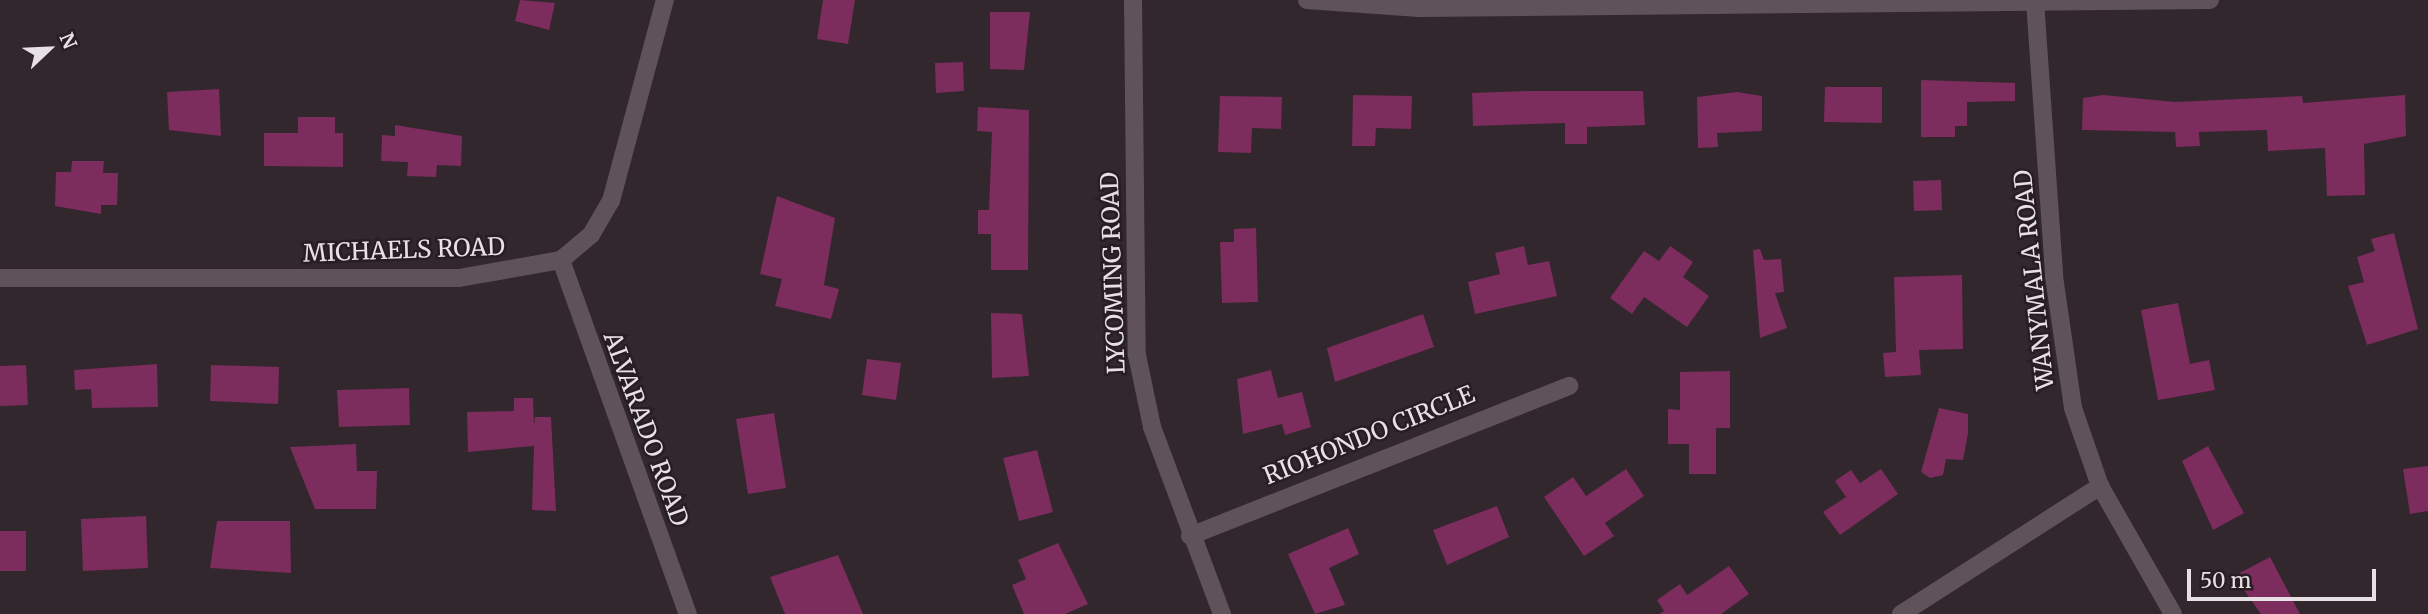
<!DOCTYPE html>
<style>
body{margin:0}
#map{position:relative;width:2428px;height:614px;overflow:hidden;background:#31272c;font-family:Merriweather,serif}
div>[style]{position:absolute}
.building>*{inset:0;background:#7c2c5d}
.minor>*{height:18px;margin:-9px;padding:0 9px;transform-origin:9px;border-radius:9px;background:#5f5359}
.tertiary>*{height:18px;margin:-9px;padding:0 9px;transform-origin:9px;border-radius:9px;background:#5f5359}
span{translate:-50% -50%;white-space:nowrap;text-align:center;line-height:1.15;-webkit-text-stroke:5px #271d22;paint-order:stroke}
.street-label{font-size:24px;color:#e7e0e4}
.north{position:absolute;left:14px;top:14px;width:70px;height:70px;-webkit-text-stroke:5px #271d22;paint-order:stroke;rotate:67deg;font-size:19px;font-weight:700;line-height:28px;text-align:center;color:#e7e0e4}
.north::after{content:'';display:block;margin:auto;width:24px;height:32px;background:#e7e0e4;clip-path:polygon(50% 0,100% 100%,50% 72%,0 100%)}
.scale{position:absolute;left:2187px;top:569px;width:189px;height:32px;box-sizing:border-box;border:4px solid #e7e0e4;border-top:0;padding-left:9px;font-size:21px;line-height:24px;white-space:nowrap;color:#e7e0e4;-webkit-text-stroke:5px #271d22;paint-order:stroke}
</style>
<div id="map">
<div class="building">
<i style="clip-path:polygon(520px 0,555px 3px,549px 30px,515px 21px)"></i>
<i style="clip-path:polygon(823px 0,855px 0,848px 44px,817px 39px)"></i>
<i style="clip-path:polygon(990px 12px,1030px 12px,1024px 70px,990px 69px)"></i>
<i style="clip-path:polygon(963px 62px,964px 91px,936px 93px,935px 63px)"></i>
<i style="clip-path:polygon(1921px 80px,2015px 83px,2015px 101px,1967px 102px,1967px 126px,1955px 126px,1955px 137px,1921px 137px)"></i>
<i style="clip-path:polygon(1825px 87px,1882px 87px,1882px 123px,1824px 122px)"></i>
<i style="clip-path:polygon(219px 89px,221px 136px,169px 130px,167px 92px)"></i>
<i style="clip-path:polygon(1527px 91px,1643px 91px,1645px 125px,1587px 127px,1587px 144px,1565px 144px,1565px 123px,1473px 126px,1472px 93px)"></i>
<i style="clip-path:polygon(1737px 92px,1762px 96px,1762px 131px,1717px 133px,1718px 147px,1698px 148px,1697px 97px)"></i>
<i style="clip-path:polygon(1353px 95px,1412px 96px,1411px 129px,1376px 128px,1375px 146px,1352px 146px)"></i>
<i style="clip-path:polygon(2405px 95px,2406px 136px,2364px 144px,2365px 195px,2327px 196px,2325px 148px,2268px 151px,2267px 130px,2199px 132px,2200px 146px,2176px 147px,2175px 132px,2082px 130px,2083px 98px,2103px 95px,2175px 102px,2302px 96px,2303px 103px)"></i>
<i style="clip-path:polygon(1220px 96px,1282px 97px,1281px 129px,1252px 128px,1251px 153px,1218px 152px)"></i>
<i style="clip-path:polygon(978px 107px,1029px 110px,1028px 270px,991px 270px,991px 234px,978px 234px,978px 210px,989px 210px,992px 132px,977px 131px)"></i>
<i style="clip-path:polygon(298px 117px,335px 117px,335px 133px,343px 133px,343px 167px,264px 166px,264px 133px,298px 133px)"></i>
<i style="clip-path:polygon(395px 125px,462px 136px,461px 166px,437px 165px,436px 177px,407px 176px,408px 162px,381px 161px,382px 135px,395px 136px)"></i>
<i style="clip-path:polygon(72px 161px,104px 161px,103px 173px,118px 173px,117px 205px,101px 205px,101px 214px,55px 206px,56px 172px,71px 172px)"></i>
<i style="clip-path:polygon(1941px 180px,1942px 210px,1914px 211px,1913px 181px)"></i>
<i style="clip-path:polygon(777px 196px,835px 218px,824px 285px,839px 289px,831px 319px,775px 306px,782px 279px,760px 274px)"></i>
<i style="clip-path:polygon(1256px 228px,1258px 302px,1222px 303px,1220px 242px,1234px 242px,1234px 229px)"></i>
<i style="clip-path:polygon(2394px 233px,2418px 329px,2367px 345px,2348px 286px,2364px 282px,2357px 257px,2375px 251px,2371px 239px)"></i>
<i style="clip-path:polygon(1524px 246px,1528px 265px,1549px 261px,1557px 296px,1475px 314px,1468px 282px,1500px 274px,1495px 253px)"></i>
<i style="clip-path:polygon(1670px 246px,1693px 262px,1683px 277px,1709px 296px,1687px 327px,1644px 297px,1632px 314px,1610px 298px,1644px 251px,1659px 261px)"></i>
<i style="clip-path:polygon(1760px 249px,1764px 260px,1781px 259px,1784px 292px,1775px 293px,1787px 328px,1760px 338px,1753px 250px)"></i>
<i style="clip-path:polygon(1962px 275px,1963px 349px,1919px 350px,1921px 375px,1885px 377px,1883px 353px,1896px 352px,1894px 277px)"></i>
<i style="clip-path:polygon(2178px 303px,2190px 364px,2209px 360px,2215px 390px,2158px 400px,2141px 310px)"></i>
<i style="clip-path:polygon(991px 313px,1022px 314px,1029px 376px,992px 378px)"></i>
<i style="clip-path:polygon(1423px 314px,1434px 347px,1335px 382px,1327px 348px)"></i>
<i style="clip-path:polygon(867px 359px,901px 363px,896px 400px,862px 395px)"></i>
<i style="clip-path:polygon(157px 364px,158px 407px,92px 408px,91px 389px,75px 390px,74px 370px)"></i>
<i style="clip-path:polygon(26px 365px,28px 405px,0 406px,0 366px)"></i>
<i style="clip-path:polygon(211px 365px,279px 367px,278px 404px,210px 401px)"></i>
<i style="clip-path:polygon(1271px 370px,1278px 398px,1302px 392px,1311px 427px,1285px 435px,1282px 424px,1243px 434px,1237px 379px)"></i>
<i style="clip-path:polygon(1730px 371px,1730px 428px,1716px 428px,1716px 474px,1689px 474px,1689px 444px,1668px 444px,1668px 409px,1680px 410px,1680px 372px)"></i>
<i style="clip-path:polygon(409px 388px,410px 425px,339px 427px,337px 390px)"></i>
<i style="clip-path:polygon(514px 398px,533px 398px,534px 426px,535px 417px,551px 417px,556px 511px,532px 510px,534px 446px,468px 452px,467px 412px,514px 411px)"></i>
<i style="clip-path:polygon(1939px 408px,1968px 414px,1968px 433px,1963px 460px,1946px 459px,1943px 475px,1930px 478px,1921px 472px)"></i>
<i style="clip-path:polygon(774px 413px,786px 488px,748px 494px,736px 419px)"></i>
<i style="clip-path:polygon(356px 444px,357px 471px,377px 471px,376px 509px,315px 509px,290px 447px)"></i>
<i style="clip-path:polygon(2208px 446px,2244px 513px,2213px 530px,2182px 461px)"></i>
<i style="clip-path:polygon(1037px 450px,1053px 512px,1019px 521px,1003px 458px)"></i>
<i style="clip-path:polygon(2428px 466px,2428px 511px,2410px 514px,2403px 469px)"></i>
<i style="clip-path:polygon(1626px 469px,1644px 496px,1605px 523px,1614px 536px,1584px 556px,1544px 497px,1573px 477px,1586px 496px)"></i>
<i style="clip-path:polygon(1881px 469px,1898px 494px,1840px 535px,1823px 512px,1846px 497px,1835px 481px,1851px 470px,1860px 483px)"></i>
<i style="clip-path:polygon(1497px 506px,1509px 537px,1447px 565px,1433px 530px)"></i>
<i style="clip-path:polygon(146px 516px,148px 568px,83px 571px,81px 519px)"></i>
<i style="clip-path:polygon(217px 521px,290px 521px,291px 573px,210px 568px)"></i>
<i style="clip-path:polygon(1348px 528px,1359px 554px,1329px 568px,1345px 605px,1315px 614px,1288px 554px)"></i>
<i style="clip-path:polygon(0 531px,26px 531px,26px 571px,0 571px)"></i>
<i style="clip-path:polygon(1058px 543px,1088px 604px,1065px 614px,1024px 614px,1012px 585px,1026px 579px,1018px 560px)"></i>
<i style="clip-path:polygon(838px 555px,863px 614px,785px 614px,770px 577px)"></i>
<i style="clip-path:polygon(2270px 557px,2300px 614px,2261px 614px,2234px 576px)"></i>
<i style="clip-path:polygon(1729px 566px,1749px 594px,1721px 614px,1659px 614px,1664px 611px,1657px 600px,1680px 584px,1687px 595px)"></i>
</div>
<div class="minor">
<i style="left:1133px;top:0;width:355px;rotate:89.4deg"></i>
<i style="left:1137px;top:355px;width:74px;rotate:78.2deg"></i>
<i style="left:1152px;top:427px;width:200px;rotate:69.5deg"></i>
<i style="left:1307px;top:0;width:112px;rotate:4.1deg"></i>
<i style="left:1419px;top:8px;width:791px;rotate:-0.58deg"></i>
<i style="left:2035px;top:1px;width:276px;rotate:86deg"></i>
<i style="left:2054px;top:276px;width:133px;rotate:81.8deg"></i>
<i style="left:2073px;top:408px;width:83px;rotate:70.9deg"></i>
<i style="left:2100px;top:486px;width:147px;rotate:60.3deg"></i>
<i style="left:561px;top:260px;width:376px;rotate:70.3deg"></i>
<i style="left:1190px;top:536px;width:408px;rotate:-21.6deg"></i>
<i style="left:1901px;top:614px;width:237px;rotate:-32.7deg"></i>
</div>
<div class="tertiary">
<i style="left:0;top:278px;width:459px"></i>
<i style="left:459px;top:278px;width:104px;rotate:-10deg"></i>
<i style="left:561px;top:260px;width:39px;rotate:-40deg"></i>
<i style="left:591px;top:235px;width:39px;rotate:-60deg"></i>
<i style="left:611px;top:201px;width:208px;rotate:-75deg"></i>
</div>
<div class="street-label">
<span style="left:404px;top:250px;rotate:-2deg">MICHAELS ROAD</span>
<span style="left:1113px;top:273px;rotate:-92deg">LYCOMING ROAD</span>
<span style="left:2034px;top:280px;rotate:-96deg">WANYMALA ROAD</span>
<span style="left:646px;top:429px;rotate:70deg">ALVARADO ROAD</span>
<span style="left:1369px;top:435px;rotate:-22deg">RIOHONDO CIRCLE</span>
</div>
<div class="north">N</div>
<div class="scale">50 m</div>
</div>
